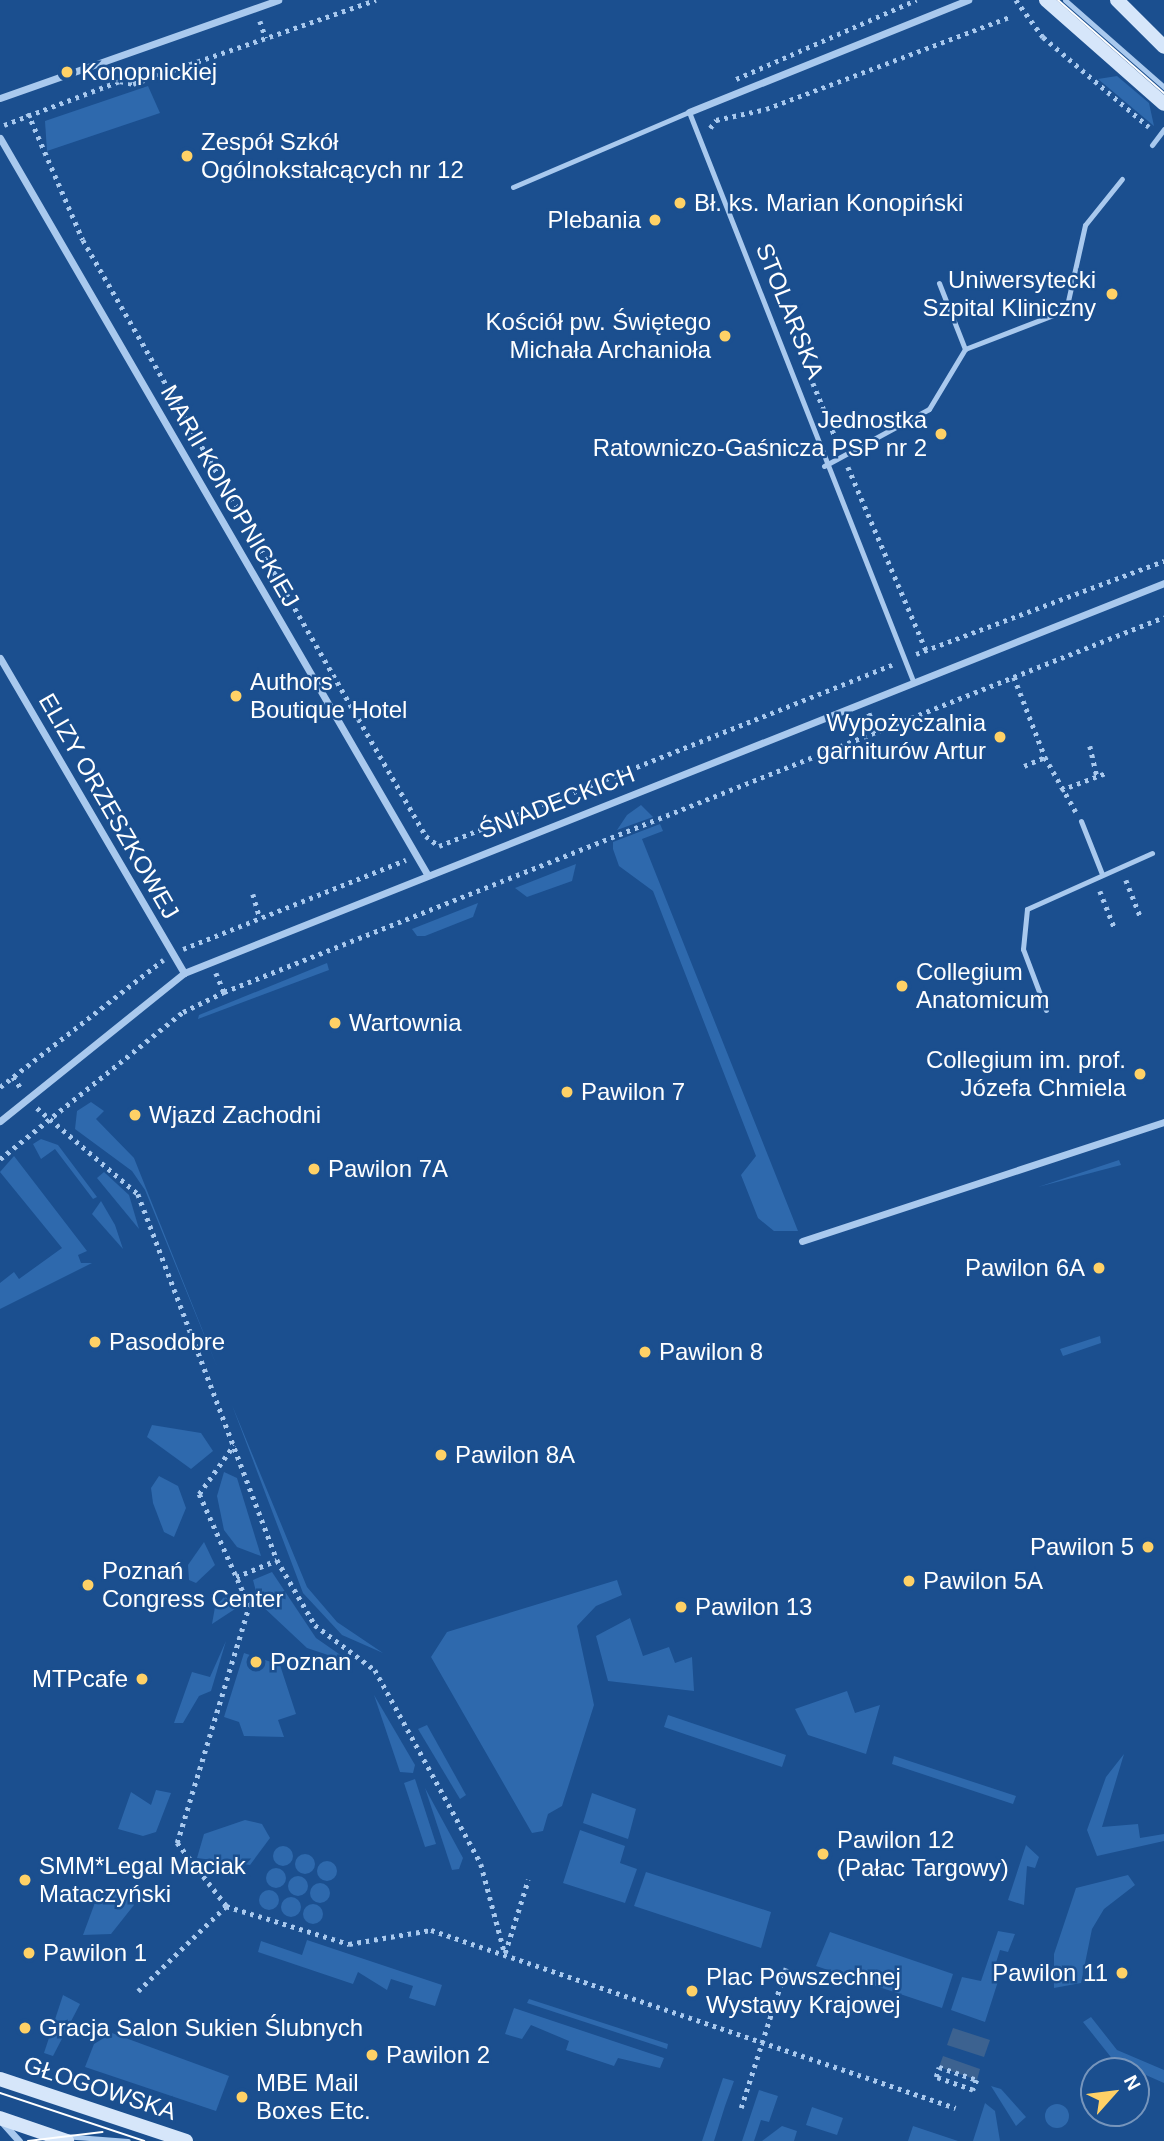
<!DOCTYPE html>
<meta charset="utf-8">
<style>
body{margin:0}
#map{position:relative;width:1164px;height:2141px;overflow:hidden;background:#1b4f8f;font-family:Arial,sans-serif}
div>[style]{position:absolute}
.green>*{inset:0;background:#2e69ad}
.round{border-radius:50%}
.water>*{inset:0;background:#3c6290}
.path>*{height:4.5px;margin-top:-2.25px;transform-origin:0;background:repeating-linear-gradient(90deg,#a9c9ee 0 3.5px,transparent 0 8.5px)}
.lane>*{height:5px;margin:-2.5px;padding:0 2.5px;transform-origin:2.5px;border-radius:2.5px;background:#a9c9ee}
.street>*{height:7px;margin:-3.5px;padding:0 3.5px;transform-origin:3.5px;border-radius:3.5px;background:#a9c9ee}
.secondary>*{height:14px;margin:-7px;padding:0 7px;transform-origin:7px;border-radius:7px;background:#d6e6fa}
.tram>*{height:2px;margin:-1px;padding:0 1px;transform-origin:1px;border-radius:1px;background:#fff}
.dots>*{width:19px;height:19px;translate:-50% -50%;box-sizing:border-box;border:4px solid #1b4f8f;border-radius:50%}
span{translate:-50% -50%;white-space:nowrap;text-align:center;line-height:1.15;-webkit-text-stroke:5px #1b4f8f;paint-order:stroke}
.poi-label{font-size:24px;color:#fff}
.left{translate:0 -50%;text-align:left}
.right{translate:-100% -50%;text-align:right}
.street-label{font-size:24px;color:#fff}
.north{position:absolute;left:1080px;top:2057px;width:70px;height:70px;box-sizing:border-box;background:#1b4f8f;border:2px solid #7695bc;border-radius:50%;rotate:62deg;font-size:19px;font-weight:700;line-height:28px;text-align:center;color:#fff}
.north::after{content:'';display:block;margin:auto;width:24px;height:32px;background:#ffd166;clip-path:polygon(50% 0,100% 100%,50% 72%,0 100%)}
</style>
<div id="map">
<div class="green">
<i style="clip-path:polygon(1117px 76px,1149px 103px,1154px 126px,1098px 79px)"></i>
<i style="clip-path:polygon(148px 86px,160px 113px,47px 151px,45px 121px)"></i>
<i style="clip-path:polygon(641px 805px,653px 817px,617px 830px,627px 815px)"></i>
<i style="clip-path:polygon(660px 824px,663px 831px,642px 839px,798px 1231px,774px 1231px,758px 1218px,741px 1175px,756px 1156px,653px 891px,619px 866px,613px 849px,613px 842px)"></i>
<i style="clip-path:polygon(576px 864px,572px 881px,527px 897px,515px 888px)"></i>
<i style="clip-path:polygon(478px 903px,473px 917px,425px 936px,417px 936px,412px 929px)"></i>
<i style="clip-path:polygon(327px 963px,329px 970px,198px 1019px,199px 1015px)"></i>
<i style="clip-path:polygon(91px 1102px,104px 1111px,96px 1119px,134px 1158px,218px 1369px,145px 1190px,132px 1171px,75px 1129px,77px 1111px)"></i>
<i style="clip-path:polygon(41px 1139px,58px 1145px,97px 1197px,93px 1199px,55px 1149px,41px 1159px,33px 1144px)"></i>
<i style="clip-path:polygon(14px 1156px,87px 1251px,78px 1255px,81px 1263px,92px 1263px,0 1309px,0 1283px,14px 1272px,19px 1279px,62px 1248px,0 1172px)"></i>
<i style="clip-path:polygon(1119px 1160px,1121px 1165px,1038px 1187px)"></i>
<i style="clip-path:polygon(104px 1172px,129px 1195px,139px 1229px,97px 1178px)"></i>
<i style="clip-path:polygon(101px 1201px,115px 1225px,123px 1249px,92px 1214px)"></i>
<i style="clip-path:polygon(1100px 1336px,1101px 1343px,1063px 1356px,1060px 1349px)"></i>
<i style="clip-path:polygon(232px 1405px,307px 1587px,337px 1622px,383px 1653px,342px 1635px,303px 1593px)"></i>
<i style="clip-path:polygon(152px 1425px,201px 1433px,213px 1451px,191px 1469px,147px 1437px)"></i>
<i style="clip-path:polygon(224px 1472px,237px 1478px,261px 1556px,237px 1547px,224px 1530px,217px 1496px)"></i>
<i style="clip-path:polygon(159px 1476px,178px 1486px,186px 1508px,174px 1537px,164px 1532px,153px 1503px,151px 1488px)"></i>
<i style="clip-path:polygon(204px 1542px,215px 1565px,196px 1583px,189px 1580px,188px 1565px)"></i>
<i style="clip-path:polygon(272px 1572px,316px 1638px,352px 1663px,307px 1648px,259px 1603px,253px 1580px)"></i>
<i style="clip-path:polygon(617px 1580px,622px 1595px,596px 1606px,577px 1626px,594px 1705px,562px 1806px,548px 1814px,543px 1831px,532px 1833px,431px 1657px,447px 1632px)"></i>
<i style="clip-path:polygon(225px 1596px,235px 1609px,212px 1624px,215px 1607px)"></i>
<i style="clip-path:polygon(630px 1618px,643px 1656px,669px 1647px,675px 1663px,692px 1657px,694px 1691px,608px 1681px,596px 1636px)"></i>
<i style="clip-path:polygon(226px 1641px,211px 1691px,199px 1696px,183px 1723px,174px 1723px,192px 1672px,210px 1677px)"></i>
<i style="clip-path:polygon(244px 1653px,280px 1665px,296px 1714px,278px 1720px,284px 1737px,244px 1736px,239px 1722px,224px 1717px)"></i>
<i style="clip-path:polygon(847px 1691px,855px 1713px,880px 1705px,866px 1754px,808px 1735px,795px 1709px)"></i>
<i style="clip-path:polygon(374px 1695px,415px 1765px,413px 1773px,400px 1772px)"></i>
<i style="clip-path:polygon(668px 1715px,786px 1755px,782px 1767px,664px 1727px)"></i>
<i style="clip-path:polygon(427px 1725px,466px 1795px,460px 1799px,418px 1729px)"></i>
<i style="clip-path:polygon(1124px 1754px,1102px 1827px,1138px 1824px,1140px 1838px,1164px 1834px,1164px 1841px,1097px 1856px,1087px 1830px,1106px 1777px)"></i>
<i style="clip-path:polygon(894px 1756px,1016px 1796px,1013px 1804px,892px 1764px)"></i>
<i style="clip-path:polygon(415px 1779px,436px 1844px,425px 1847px,404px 1783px)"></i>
<i style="clip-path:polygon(425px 1788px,463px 1858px,459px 1869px,452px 1870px)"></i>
<i style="clip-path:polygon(156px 1790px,171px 1793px,156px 1832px,143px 1836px,118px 1829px,131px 1792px,151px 1805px)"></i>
<i style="clip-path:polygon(592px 1793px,636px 1809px,628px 1839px,583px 1823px)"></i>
<i style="clip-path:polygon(245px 1820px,262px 1824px,270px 1838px,250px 1865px,197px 1858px,204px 1834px)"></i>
<i style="clip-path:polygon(580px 1830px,625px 1846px,620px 1863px,637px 1869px,625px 1903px,563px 1883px)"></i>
<i style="clip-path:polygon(1026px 1845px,1039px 1857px,1035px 1868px,1027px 1866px,1024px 1905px,1008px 1900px)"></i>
<i class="round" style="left:273px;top:1846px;width:20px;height:20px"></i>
<i class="round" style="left:295px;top:1854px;width:20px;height:20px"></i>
<i class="round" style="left:317px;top:1861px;width:20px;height:20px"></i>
<i class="round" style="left:266px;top:1868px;width:20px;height:20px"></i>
<i style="clip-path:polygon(646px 1872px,771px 1912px,761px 1948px,634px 1906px)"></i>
<i style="clip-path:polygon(1128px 1875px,1135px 1885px,1104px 1909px,1092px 1929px,1081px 1983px,1054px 1988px,1054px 1954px,1076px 1888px)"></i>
<i class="round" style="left:288px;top:1876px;width:20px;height:20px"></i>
<i class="round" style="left:310px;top:1883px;width:20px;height:20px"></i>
<i style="clip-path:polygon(100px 1889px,131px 1897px,134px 1905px,111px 1934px,83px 1935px)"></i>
<i class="round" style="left:259px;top:1890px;width:20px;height:20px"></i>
<i class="round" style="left:281px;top:1897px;width:20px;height:20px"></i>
<i class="round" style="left:303px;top:1904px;width:20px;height:20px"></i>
<i style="clip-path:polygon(998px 1931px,1015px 1934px,1008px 1952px,1000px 1950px,994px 1969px,1001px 1972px,985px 2022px,951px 2010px,962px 1977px,981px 1981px)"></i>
<i style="clip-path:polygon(830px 1932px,953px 1974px,942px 2008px,816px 1966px)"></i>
<i style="clip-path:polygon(307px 1940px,442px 1985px,435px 2006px,409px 1998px,413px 1986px,391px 1979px,387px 1990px,358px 1972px,353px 1984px,258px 1952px,261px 1941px,302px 1955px)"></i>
<i style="clip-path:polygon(63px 1995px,80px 2004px,53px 2056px,44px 2053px)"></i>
<i style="clip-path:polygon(529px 1999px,668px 2044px,667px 2049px,527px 2003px)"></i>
<i style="clip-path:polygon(514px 2008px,664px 2058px,660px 2068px,618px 2058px,614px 2066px,566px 2050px,569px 2041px,531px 2025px,522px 2039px,505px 2034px)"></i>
<i style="clip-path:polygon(1091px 2017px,1117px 2050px,1164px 2070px,1164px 2083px,1114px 2061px,1083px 2022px)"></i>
<i style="clip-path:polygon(112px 2033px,229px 2076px,216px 2111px,85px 2067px,94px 2044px)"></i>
<i style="clip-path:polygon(723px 2078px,734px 2081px,725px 2106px,714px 2141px,702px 2141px)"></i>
<i style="clip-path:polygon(991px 2086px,1001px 2089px,1026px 2117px,1016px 2126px)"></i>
<i style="clip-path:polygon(759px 2090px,778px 2096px,769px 2122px,761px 2120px,754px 2141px,742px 2141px)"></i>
<i style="clip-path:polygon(985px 2103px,995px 2111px,1000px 2141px,973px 2141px)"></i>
<i class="round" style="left:1045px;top:2104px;width:24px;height:24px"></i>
<i style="clip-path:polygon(812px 2107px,843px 2118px,837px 2135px,806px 2125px)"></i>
<i style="clip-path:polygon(782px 2126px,797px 2131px,794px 2141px,762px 2141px)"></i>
<i style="clip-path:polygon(913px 2126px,958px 2141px,908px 2141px)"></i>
</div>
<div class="water">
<i style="clip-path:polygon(953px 2028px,990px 2040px,984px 2057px,947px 2045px)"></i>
<i style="clip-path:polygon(943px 2056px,980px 2069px,977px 2080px,939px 2067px)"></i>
</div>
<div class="path">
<i style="left:1016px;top:0;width:46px;rotate:53.9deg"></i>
<i style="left:1043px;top:37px;width:139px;rotate:40.3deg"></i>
<i style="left:260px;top:21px;width:18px;rotate:71deg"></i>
<i style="left:736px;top:79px;width:197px;rotate:-23.7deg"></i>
<i style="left:28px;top:113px;width:138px;rotate:66.6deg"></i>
<i style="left:83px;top:240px;width:688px;rotate:60.08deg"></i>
<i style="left:426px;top:836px;width:16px;rotate:38deg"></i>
<i style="left:439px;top:846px;width:488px;rotate:-21.8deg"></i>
<i style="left:4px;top:125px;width:124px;rotate:-20.8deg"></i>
<i style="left:120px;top:81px;width:13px;rotate:13deg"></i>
<i style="left:133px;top:84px;width:257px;rotate:-19.1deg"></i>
<i style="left:710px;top:128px;width:10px;rotate:-53deg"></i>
<i style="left:716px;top:120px;width:51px;rotate:-12.4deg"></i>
<i style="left:766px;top:109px;width:263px;rotate:-20.7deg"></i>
<i style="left:813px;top:383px;width:68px;rotate:67.6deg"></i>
<i style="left:848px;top:467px;width:199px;rotate:66.9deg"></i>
<i style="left:916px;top:654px;width:265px;rotate:-20.6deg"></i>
<i style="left:1014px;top:677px;width:86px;rotate:68.8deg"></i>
<i style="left:1045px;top:757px;width:63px;rotate:60.6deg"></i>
<i style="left:869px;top:713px;width:21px;rotate:67deg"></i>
<i style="left:1090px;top:746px;width:31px;rotate:77deg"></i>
<i style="left:1024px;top:766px;width:23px;rotate:-23deg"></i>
<i style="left:1061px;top:790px;width:48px;rotate:-20.7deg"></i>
<i style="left:1126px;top:880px;width:41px;rotate:68.5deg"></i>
<i style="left:1100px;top:891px;width:41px;rotate:68.5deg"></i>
<i style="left:253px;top:894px;width:25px;rotate:74deg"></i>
<i style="left:183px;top:949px;width:240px;rotate:-21.8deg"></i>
<i style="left:216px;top:973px;width:21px;rotate:67deg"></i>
<i style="left:13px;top:1077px;width:14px;rotate:54deg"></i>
<i style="left:0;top:1087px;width:207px;rotate:-37.9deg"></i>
<i style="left:37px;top:1108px;width:133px;rotate:40.4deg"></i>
<i style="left:138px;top:1194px;width:392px;rotate:69.2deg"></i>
<i style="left:277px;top:1560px;width:75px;rotate:59.7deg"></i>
<i style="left:315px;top:1625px;width:75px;rotate:36.9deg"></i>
<i style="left:375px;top:1670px;width:221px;rotate:61.3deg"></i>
<i style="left:481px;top:1864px;width:93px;rotate:75.1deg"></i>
<i style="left:0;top:1159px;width:235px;rotate:-38.8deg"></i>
<i style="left:183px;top:1012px;width:46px;rotate:-26deg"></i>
<i style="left:224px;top:992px;width:1012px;rotate:-21.75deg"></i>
<i style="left:236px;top:1577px;width:44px;rotate:-22.5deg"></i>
<i style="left:226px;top:1906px;width:80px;rotate:-127.9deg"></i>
<i style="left:177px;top:1843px;width:248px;rotate:-73.1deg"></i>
<i style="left:249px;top:1606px;width:123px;rotate:-114.1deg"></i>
<i style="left:199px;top:1494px;width:60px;rotate:-54.5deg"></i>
<i style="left:505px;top:1953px;width:77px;rotate:-72.5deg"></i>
<i style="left:138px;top:1991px;width:122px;rotate:-44deg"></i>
<i style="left:226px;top:1906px;width:129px;rotate:17.2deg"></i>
<i style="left:349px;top:1944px;width:83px;rotate:-9.7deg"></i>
<i style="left:431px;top:1930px;width:554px;rotate:18.73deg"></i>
<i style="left:939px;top:2067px;width:40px;rotate:18.9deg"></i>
<i style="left:977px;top:2080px;width:11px;rotate:112deg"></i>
<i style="left:973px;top:2090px;width:39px;rotate:-161deg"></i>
<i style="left:936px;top:2077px;width:10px;rotate:-73deg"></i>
<i style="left:741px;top:2108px;width:147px;rotate:-72.2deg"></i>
</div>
<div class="lane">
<i style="left:1065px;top:0;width:132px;rotate:41.3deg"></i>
<i style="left:1152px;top:145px;width:20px;rotate:-53deg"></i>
<i style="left:513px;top:187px;width:191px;rotate:-23.1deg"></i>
<i style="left:689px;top:112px;width:612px;rotate:68.51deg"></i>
<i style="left:939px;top:283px;width:71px;rotate:68.5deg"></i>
<i style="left:965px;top:349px;width:108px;rotate:-21.1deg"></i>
<i style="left:1066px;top:310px;width:87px;rotate:-77.4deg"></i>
<i style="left:1085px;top:225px;width:59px;rotate:-51.2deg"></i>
<i style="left:824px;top:466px;width:119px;rotate:-28.5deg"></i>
<i style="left:929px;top:409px;width:70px;rotate:-59deg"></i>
<i style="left:1081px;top:821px;width:57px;rotate:68.4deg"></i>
<i style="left:1046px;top:1010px;width:65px;rotate:-110.7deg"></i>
<i style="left:1023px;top:949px;width:40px;rotate:-84.3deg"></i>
<i style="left:1027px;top:909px;width:137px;rotate:-24.1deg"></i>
<i style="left:63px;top:2136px;width:65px;rotate:4.4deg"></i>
</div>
<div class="street">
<i style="left:0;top:98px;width:295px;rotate:-19.4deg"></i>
<i style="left:689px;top:112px;width:301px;rotate:-21.9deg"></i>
<i style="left:0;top:138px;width:851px;rotate:59.88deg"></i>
<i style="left:0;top:658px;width:365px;rotate:59.7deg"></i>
<i style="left:0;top:1121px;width:236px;rotate:-38.8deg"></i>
<i style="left:184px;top:973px;width:1055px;rotate:-21.7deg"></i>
<i style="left:802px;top:1241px;width:381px;rotate:-18.2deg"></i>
<i style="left:1px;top:2121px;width:27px;rotate:48deg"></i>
</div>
<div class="secondary">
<i style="left:1046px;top:0;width:157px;rotate:41.4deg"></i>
<i style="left:1117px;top:0;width:66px;rotate:45deg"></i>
<i style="left:0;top:2079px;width:196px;rotate:18.4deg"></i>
<i style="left:0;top:2118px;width:71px;rotate:18.9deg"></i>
</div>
<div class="tram">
<i style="left:1058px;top:0;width:141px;rotate:41.3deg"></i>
<i style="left:0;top:2093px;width:152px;rotate:18.4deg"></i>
<i style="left:28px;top:2141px;width:75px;rotate:-6.9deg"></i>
</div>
<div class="dots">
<i style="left:67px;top:72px;background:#ffd166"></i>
<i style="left:187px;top:156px;background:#ffd166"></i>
<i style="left:680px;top:203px;background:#ffd166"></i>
<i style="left:655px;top:220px;background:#ffd166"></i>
<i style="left:1112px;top:294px;background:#ffd166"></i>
<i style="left:725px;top:336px;background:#ffd166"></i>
<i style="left:941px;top:434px;background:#ffd166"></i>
<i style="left:236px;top:696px;background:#ffd166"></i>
<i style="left:1000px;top:737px;background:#ffd166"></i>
<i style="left:902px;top:986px;background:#ffd166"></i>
<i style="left:335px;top:1023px;background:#ffd166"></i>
<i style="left:1140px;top:1074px;background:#ffd166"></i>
<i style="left:567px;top:1092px;background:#ffd166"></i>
<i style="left:135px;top:1115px;background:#ffd166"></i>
<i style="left:314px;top:1169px;background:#ffd166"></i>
<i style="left:1099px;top:1268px;background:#ffd166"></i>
<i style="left:95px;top:1342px;background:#ffd166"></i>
<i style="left:645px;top:1352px;background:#ffd166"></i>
<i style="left:441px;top:1455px;background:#ffd166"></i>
<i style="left:1148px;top:1547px;background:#ffd166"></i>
<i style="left:909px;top:1581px;background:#ffd166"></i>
<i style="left:88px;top:1585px;background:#ffd166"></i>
<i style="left:681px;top:1607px;background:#ffd166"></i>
<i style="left:256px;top:1662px;background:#ffd166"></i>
<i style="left:142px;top:1679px;background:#ffd166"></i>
<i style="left:823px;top:1854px;background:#ffd166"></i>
<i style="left:25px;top:1880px;background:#ffd166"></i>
<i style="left:29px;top:1953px;background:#ffd166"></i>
<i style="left:1122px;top:1973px;background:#ffd166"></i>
<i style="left:692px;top:1991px;background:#ffd166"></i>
<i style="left:25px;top:2028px;background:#ffd166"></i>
<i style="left:372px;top:2055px;background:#ffd166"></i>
<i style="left:242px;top:2097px;background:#ffd166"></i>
</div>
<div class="poi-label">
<span class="left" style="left:81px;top:72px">Konopnickiej</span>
<span class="left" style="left:201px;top:156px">Zespół Szkół<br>Ogólnokstałcących nr 12</span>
<span class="left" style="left:694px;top:203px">Bł. ks. Marian Konopiński</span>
<span class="right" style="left:641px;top:220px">Plebania</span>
<span class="right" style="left:1096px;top:294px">Uniwersytecki<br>Szpital Kliniczny</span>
<span class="right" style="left:711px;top:336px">Kościół pw. Świętego<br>Michała Archanioła</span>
<span class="right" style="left:927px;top:434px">Jednostka<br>Ratowniczo-Gaśnicza PSP nr 2</span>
<span class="left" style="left:250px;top:696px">Authors<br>Boutique Hotel</span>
<span class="right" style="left:986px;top:737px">Wypożyczalnia<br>garniturów Artur</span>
<span class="left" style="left:916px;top:986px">Collegium<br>Anatomicum</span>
<span class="left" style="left:349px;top:1023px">Wartownia</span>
<span class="right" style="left:1126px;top:1074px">Collegium im. prof.<br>Józefa Chmiela</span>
<span class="left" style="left:581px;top:1092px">Pawilon 7</span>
<span class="left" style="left:149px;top:1115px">Wjazd Zachodni</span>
<span class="left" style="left:328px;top:1169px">Pawilon 7A</span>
<span class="right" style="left:1085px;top:1268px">Pawilon 6A</span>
<span class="left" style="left:109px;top:1342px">Pasodobre</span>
<span class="left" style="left:659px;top:1352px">Pawilon 8</span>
<span class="left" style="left:455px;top:1455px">Pawilon 8A</span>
<span class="right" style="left:1134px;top:1547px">Pawilon 5</span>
<span class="left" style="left:102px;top:1585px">Poznań<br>Congress Center</span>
<span class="left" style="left:923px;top:1581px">Pawilon 5A</span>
<span class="left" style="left:695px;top:1607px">Pawilon 13</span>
<span class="left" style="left:270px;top:1662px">Poznan</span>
<span class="right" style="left:128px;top:1679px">MTPcafe</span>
<span class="left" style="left:837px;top:1854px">Pawilon 12<br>(Pałac Targowy)</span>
<span class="left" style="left:39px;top:1880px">SMM*Legal Maciak<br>Mataczyński</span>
<span class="left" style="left:43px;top:1953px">Pawilon 1</span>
<span class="right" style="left:1108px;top:1973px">Pawilon 11</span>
<span class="left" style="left:706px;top:1991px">Plac Powszechnej<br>Wystawy Krajowej</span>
<span class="left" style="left:39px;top:2028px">Gracja Salon Sukien Ślubnych</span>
<span class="left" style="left:386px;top:2055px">Pawilon 2</span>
<span class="left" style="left:256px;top:2097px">MBE Mail<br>Boxes Etc.</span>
</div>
<div class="street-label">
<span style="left:790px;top:311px;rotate:68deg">STOLARSKA</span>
<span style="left:230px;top:496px;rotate:60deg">MARII KONOPNICKIEJ</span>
<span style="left:557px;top:802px;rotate:-21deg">ŚNIADECKICH</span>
<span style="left:109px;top:806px;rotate:60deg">ELIZY ORZESZKOWEJ</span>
<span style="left:100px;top:2088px;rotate:18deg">GŁOGOWSKA</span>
</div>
<div class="north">N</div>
</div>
